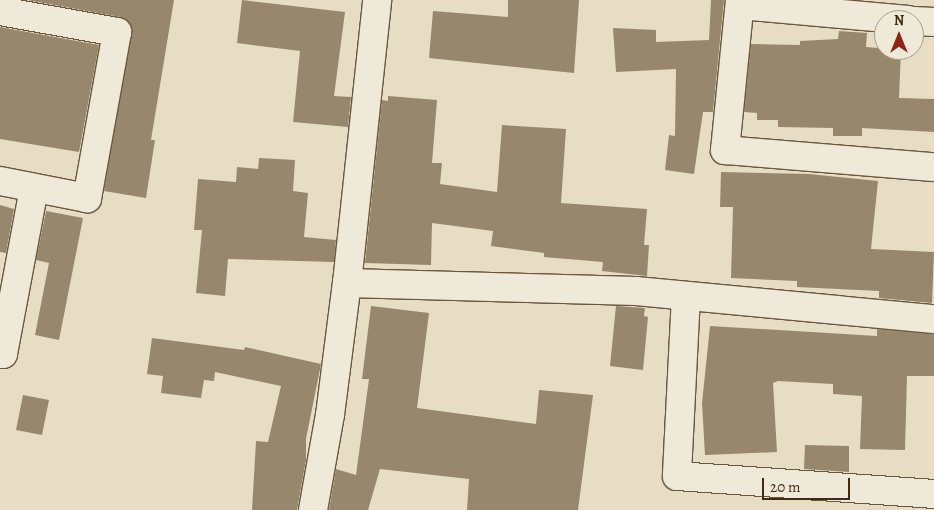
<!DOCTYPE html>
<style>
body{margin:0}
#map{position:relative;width:934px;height:510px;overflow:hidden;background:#e6ddc4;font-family:Alegreya,serif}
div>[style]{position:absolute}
.building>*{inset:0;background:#97876d}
.roads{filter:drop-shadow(1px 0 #6a573c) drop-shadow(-1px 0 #6a573c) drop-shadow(0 1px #6a573c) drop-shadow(0 -1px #6a573c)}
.minor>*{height:28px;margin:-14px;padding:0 14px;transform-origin:14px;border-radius:14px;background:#efe9d9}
span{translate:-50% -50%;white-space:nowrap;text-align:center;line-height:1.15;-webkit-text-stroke:5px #efe9d9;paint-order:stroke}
.north{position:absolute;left:874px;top:10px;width:50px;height:50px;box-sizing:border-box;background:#efe9d9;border:1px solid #a99d88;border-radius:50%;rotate:0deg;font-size:14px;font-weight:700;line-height:20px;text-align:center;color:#412a0f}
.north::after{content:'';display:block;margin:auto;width:18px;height:22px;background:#8f2418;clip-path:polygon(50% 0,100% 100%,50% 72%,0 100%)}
.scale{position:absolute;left:762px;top:478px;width:88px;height:22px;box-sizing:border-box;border:2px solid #412a0f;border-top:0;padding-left:6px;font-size:15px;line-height:18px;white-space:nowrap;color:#412a0f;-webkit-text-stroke:4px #efe9d9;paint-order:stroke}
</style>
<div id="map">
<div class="building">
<i style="clip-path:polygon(27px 0,174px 0,151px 140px,155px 140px,146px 198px,104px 191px,131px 26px,120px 17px)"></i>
<i style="clip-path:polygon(242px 0,345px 12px,334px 96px,351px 97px,348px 127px,293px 122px,300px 51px,237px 43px)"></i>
<i style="clip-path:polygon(508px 0,579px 0,574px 73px,429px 58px,433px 11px,508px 17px)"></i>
<i style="clip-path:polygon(711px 0,724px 0,713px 112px,703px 112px,694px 174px,665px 170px,669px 135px,675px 136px,676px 69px,616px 72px,613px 28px,656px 30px,656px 42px,709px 40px)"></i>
<i style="clip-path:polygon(0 27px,99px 45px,79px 152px,0 139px)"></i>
<i style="clip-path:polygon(839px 31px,867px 33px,866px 47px,901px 50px,899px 98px,934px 99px,934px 132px,862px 128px,862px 136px,833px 136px,833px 128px,778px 127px,778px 120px,757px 120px,757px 113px,744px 112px,751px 44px,800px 45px,800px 41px,838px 39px)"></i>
<i style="clip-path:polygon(388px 96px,437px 100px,432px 163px,442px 163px,440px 184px,497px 192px,502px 125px,566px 129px,561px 203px,647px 209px,644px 245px,649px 245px,647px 276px,602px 271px,603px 262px,544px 257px,544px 253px,491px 246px,493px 231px,432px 223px,431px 265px,365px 263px,382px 100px,388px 101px)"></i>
<i style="clip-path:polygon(259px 158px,295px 160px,293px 191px,308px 193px,304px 237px,336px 240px,334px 262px,228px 259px,225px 296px,196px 293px,202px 230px,194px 230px,198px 179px,236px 182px,237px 167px,258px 169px)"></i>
<i style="clip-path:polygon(721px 172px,809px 174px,878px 181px,871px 249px,934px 252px,932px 303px,879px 298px,879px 291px,797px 287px,797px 281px,731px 278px,733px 207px,720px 207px)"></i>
<i style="clip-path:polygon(0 205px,14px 209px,6px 253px,0 252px)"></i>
<i style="clip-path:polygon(46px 211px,83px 218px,59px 340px,35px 335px,49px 263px,36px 260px)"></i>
<i style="clip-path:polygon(371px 306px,429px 313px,417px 408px,536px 424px,539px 390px,593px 395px,578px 510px,467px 510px,469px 479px,380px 469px,368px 510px,329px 510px,336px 469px,356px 475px,369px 379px,362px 379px)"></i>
<i style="clip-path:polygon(616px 306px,645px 308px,644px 316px,648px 317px,643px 370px,610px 366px)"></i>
<i style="clip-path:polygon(710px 326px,877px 336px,877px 329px,934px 334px,934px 376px,907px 376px,905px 450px,860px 449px,862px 396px,833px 394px,833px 384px,778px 381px,773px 383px,777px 452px,705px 455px,702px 403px)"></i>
<i style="clip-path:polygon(152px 338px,244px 350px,245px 347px,321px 364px,306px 439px,306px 460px,297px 510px,252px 510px,256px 441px,268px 442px,281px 386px,215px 372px,214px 381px,204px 380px,201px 398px,161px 393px,163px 376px,147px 374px)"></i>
<i style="clip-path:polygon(23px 395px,49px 400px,42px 435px,16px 430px)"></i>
<i style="clip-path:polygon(805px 445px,849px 446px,849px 472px,804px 469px)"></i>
</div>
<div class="roads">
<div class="minor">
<i style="left:740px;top:0;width:151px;rotate:95.7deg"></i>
<i style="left:725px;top:150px;width:210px;rotate:4.7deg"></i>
<i style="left:740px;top:5px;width:169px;rotate:5.1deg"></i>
<i style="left:0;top:11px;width:119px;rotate:10.2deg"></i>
<i style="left:117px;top:32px;width:169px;rotate:100.2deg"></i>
<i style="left:87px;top:198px;width:89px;rotate:-168.9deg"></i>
<i style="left:914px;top:21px;width:20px;rotate:3deg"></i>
<i style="left:347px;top:283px;width:289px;rotate:1.6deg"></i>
<i style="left:636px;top:291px;width:299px;rotate:5.4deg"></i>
<i style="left:686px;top:296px;width:180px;rotate:92.9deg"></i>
<i style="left:677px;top:476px;width:258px;rotate:4deg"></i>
<i style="left:0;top:354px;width:3px"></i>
<i style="left:3px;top:354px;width:169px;rotate:-79.4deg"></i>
<i style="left:313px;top:510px;width:97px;rotate:-79.9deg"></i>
<i style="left:330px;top:415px;width:133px;rotate:-82.7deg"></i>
<i style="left:347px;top:283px;width:285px;rotate:-83.9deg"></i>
</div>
</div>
<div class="north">N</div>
<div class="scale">20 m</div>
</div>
